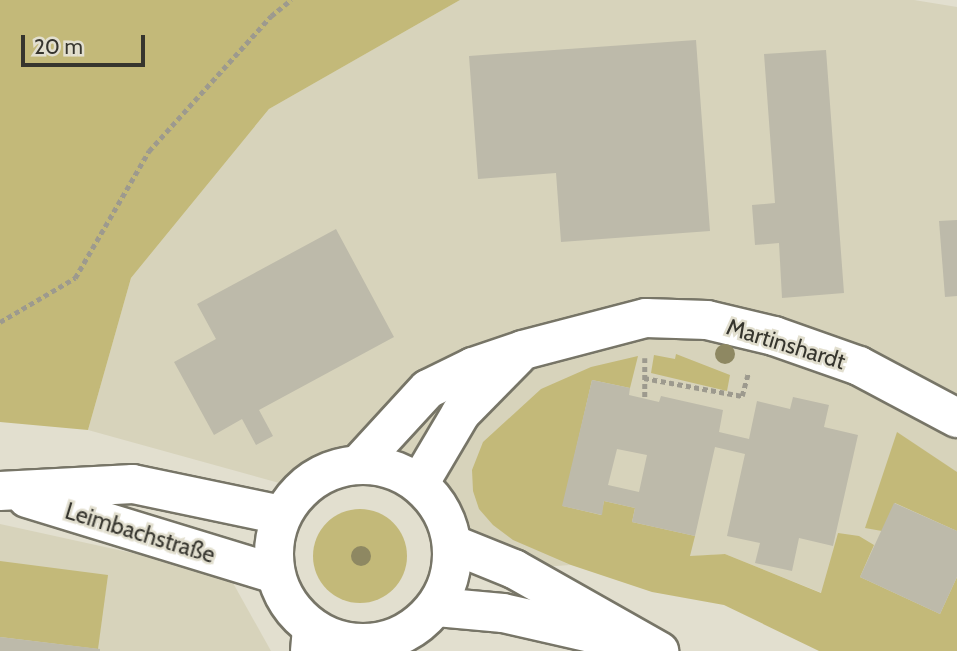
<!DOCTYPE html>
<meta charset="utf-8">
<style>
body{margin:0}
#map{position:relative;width:957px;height:651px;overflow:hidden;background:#e2dfcf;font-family:Cabin,sans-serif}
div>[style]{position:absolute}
.built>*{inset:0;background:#d7d3bb}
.green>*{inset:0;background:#c3b979}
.round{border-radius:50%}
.building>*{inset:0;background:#bdbaaa}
.path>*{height:4.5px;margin-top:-2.25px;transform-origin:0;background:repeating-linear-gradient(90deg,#9d9a8e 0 5px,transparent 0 8.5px)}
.roads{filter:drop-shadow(2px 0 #777567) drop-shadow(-2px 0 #777567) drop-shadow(0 2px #777567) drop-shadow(0 -2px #777567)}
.minor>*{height:38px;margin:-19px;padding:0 19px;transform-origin:19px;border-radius:19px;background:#fff}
.major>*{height:38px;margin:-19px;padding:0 19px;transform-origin:19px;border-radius:19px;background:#fff}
.major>.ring{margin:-19px;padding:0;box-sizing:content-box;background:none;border:38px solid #fff;border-radius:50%}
.trees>*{width:20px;height:20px;margin:-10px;border-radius:50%;background:#8e8862}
span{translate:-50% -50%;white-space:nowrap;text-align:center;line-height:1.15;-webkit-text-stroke:5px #e2dfcf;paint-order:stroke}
.street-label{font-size:23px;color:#36352e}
.scale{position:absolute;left:21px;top:35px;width:124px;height:32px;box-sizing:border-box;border:4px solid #36352e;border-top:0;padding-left:9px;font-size:21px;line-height:24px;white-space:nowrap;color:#36352e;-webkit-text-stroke:5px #e2dfcf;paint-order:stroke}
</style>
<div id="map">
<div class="built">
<i style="clip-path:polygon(460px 0,914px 0,957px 7px,957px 628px,822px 593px,725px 554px,514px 569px,452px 544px,435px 501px,400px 473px,358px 465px,327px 472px,301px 489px,88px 430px,131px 278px,269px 109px)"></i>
<i style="clip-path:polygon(0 524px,228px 574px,271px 651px,0 651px)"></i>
</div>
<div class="green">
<i style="clip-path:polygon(0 0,460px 0,269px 109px,131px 278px,88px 430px,0 422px)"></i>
<i style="clip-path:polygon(676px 354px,730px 375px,727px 391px,651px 373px,654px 355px,675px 359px)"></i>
<i style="clip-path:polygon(638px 356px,630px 388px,592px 380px,563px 506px,601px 515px,604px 501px,635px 508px,632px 522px,695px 536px,690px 556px,725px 554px,821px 593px,838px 533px,859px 536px,874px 545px,860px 577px,940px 614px,957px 577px,957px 651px,819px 651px,724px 605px,652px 592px,571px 565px,513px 540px,493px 525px,479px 509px,473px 491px,472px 470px,483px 442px,541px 389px,591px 367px)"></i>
<i style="clip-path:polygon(897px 432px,957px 472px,957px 531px,895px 503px,882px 531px,865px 528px)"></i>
<i class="round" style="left:313px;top:509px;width:94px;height:94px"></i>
<i style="clip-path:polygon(0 561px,108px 575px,98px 649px,0 637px)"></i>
</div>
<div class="building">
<i style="clip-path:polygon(696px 40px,710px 231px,561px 242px,556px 173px,478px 179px,469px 56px)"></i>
<i style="clip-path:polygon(826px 50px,844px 293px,782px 298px,779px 243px,755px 245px,752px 205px,775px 203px,764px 54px)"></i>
<i style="clip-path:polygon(957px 220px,957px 296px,945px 297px,939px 221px)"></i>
<i style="clip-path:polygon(336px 229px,394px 337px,259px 410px,273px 436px,256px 445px,242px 419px,214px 435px,174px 362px,216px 339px,197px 304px)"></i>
<i style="clip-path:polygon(evenodd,592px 380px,630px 388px,629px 395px,659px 402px,661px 396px,723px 410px,719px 432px,749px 439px,757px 401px,790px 409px,793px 397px,829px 405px,824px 427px,858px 435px,833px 546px,799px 538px,792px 571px,755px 563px,760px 543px,727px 536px,745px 454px,715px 447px,695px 536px,632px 522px,635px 508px,604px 501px,602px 515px,562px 506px,592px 380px,617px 449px,647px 455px,639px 492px,608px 485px,617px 449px)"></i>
<i style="clip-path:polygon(894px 503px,957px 531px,957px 577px,940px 614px,860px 577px)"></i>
<i style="clip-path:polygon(0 637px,100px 649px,100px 651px,0 651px)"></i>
</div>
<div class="path">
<i style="left:0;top:322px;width:87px;rotate:-30.4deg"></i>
<i style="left:75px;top:278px;width:147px;rotate:-59.8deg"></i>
<i style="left:149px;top:151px;width:182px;rotate:-47.9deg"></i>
<i style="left:271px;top:16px;width:26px;rotate:-39deg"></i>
<i style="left:645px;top:358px;width:41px;rotate:90deg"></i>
<i style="left:644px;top:378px;width:100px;rotate:10.4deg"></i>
<i style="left:742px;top:396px;width:24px;rotate:-75deg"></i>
</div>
<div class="roads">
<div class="minor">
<i style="left:358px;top:465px;width:103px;rotate:-47.4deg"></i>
<i style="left:428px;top:389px;width:50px;rotate:-26.1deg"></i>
<i style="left:473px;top:367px;width:53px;rotate:-18.8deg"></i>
<i style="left:523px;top:350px;width:127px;rotate:-14.6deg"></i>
<i style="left:646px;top:318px;width:61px;rotate:1.9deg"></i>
<i style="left:707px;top:320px;width:69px;rotate:13.4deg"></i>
<i style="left:774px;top:336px;width:90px;rotate:19.4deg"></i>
<i style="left:859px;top:366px;width:111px;rotate:28deg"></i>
<i style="left:419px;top:484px;width:82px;rotate:-59.4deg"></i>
<i style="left:461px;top:413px;width:80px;rotate:-45.5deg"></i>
<i style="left:310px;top:651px;width:22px;rotate:-85deg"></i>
<i style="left:371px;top:651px;width:7px;rotate:-74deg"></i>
</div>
<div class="major">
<i class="ring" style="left:274px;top:465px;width:140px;height:140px"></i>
<i style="left:0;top:491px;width:133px;rotate:-3deg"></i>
<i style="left:133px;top:484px;width:152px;rotate:11.8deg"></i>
<i style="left:27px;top:498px;width:259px;rotate:17deg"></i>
<i style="left:452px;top:544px;width:67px;rotate:22deg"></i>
<i style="left:514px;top:569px;width:167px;rotate:29.5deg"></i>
<i style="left:437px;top:607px;width:66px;rotate:5.2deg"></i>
<i style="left:503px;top:613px;width:109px;rotate:12.8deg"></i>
</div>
</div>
<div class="trees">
<i style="left:725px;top:354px"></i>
<i style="left:361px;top:556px"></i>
</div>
<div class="street-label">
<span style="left:786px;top:344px;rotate:17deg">Martinshardt</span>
<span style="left:140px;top:533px;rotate:17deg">Leimbachstraße</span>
</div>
<div class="scale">20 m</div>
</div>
